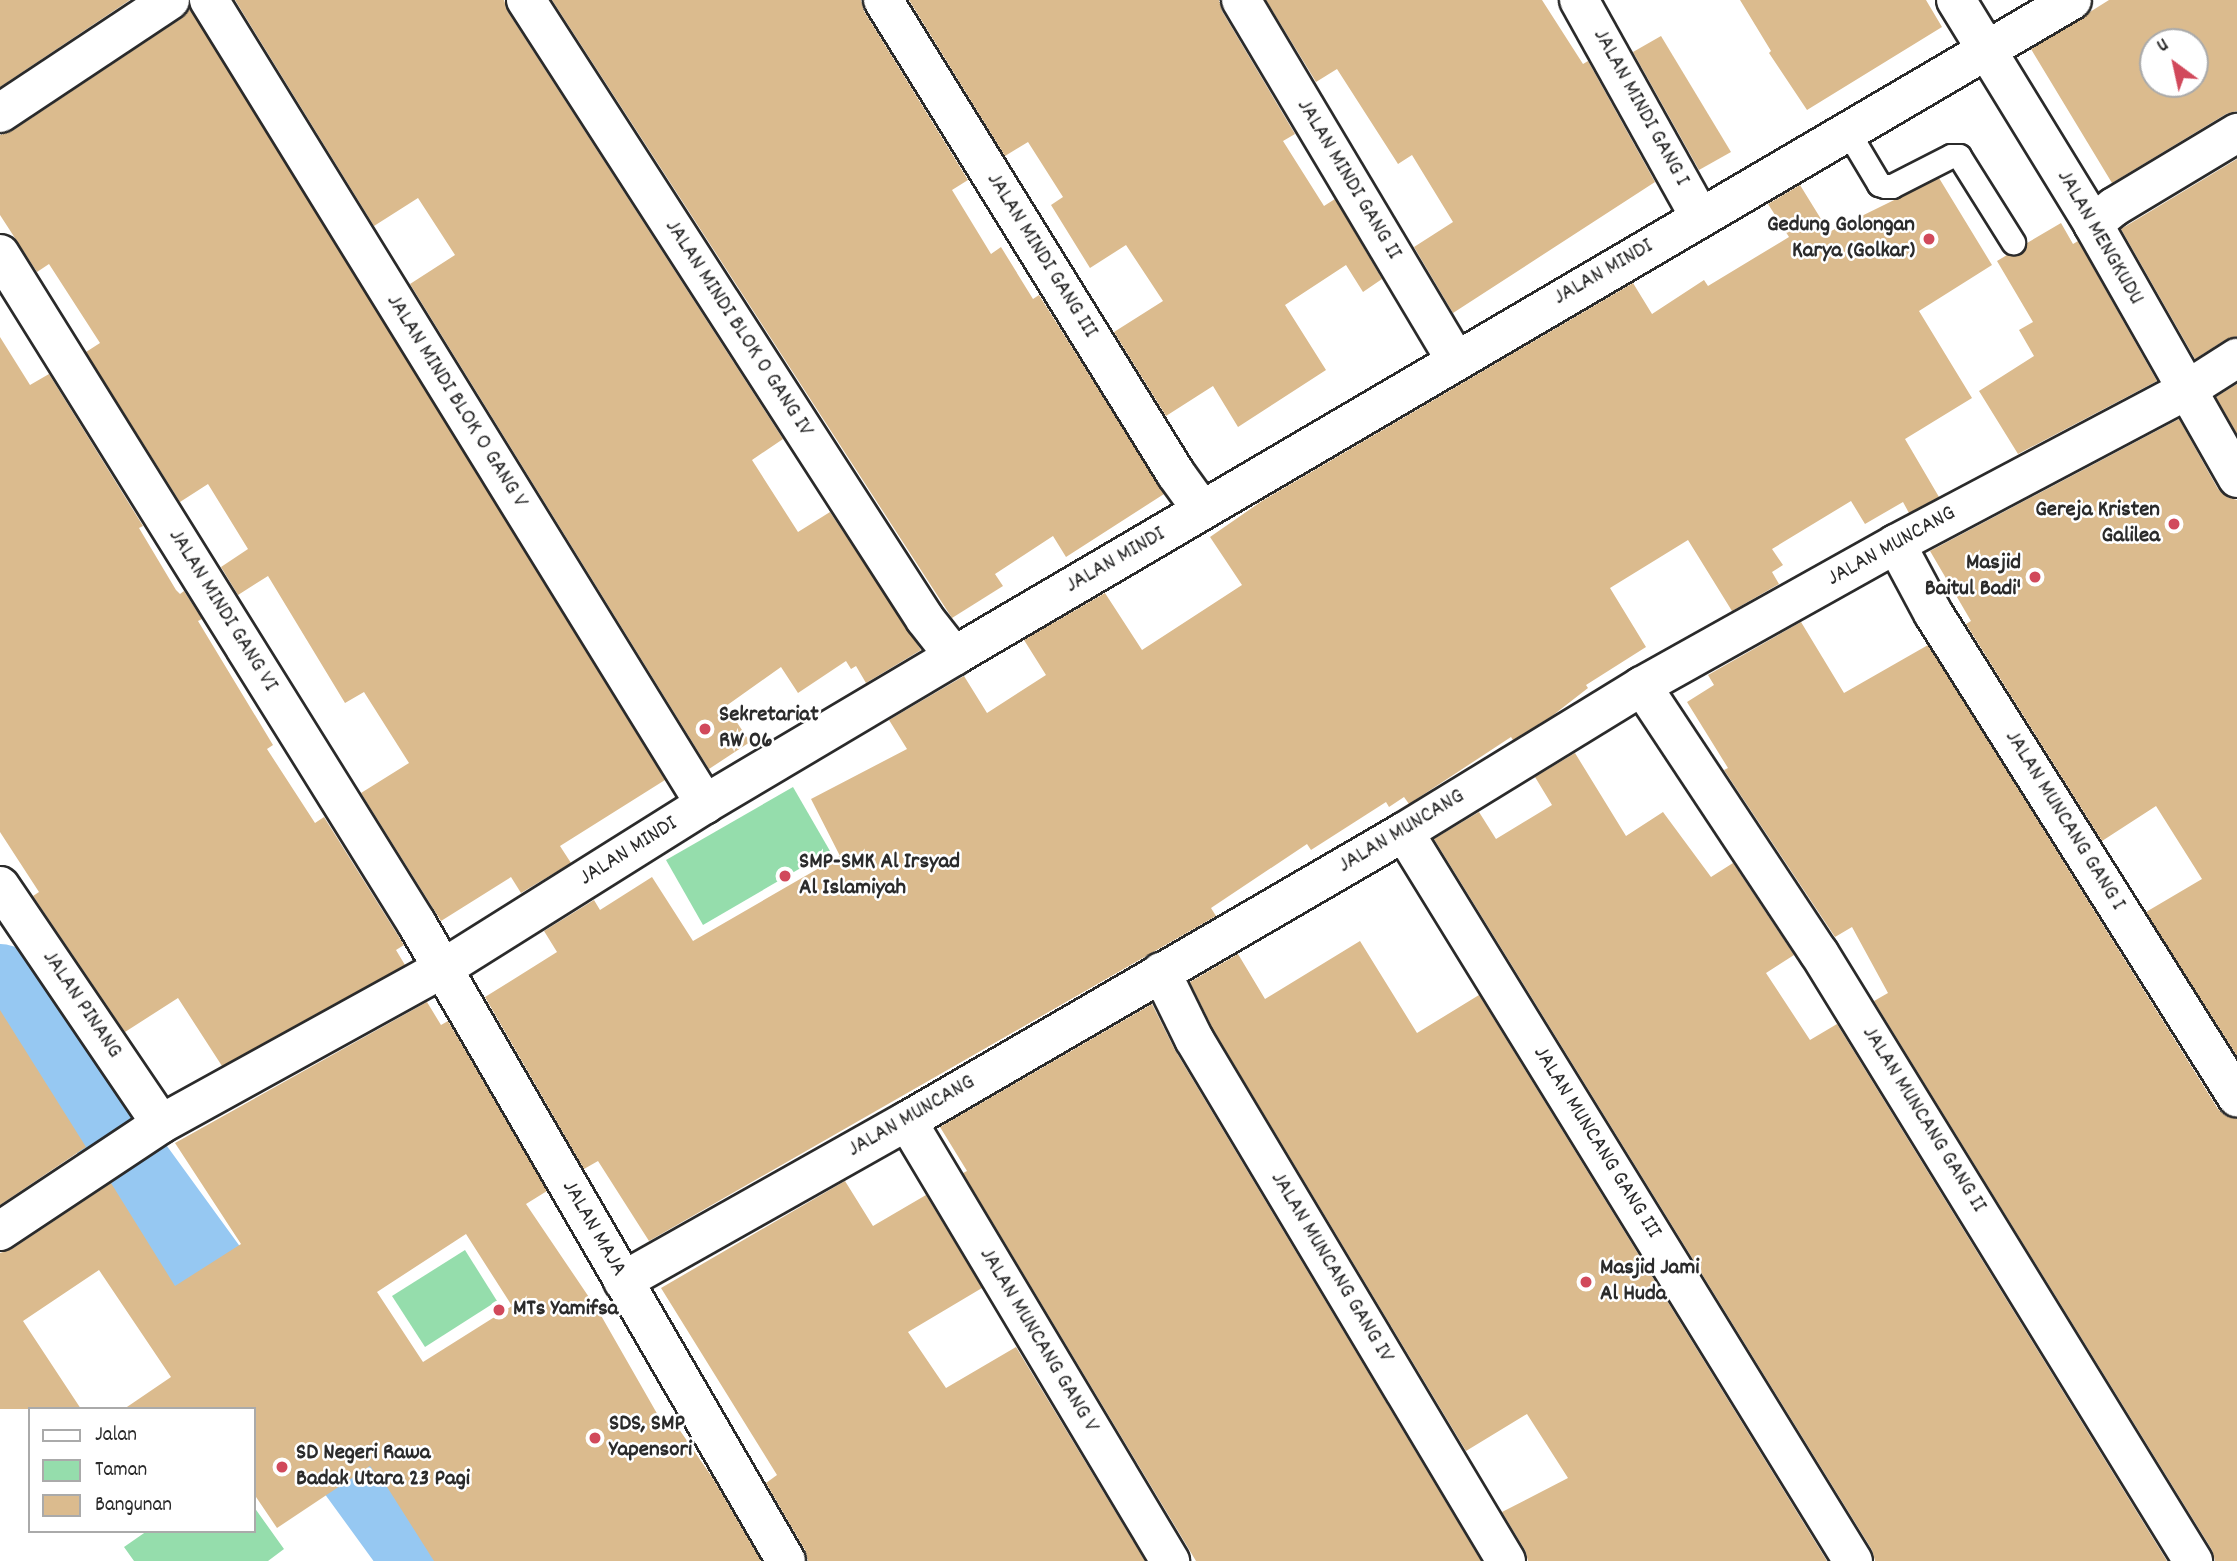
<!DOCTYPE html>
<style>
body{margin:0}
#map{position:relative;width:2237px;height:1561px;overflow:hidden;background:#fff;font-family:Dekko,sans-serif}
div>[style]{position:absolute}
.green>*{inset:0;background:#95ddac}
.river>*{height:77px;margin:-38.5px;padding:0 38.5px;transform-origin:38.5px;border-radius:38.5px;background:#96c8f2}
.building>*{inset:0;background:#dbbb8e}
.roads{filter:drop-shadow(2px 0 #2b2b2b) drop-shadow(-2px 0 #2b2b2b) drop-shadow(0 2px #2b2b2b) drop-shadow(0 -2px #2b2b2b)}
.lane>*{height:23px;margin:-11.5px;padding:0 11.5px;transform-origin:11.5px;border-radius:11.5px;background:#fff}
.street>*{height:38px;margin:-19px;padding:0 19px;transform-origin:19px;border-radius:19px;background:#fff}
.secondary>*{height:38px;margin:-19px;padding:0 19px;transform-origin:19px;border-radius:19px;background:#fff}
.dots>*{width:19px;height:19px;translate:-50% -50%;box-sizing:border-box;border:4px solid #fff;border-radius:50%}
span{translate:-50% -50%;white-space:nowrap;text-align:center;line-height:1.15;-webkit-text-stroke:5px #fff;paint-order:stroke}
.street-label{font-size:23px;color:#2b2b2b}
.poi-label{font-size:23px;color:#2b2b2b;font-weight:700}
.right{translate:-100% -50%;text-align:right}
.left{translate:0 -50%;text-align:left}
.legend{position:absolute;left:28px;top:1407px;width:228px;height:126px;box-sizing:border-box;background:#fff;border:2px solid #aaa;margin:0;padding:9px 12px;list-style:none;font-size:21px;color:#2b2b2b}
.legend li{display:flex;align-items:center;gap:14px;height:35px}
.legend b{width:35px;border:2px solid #aaa}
.north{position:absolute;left:2139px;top:28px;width:70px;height:70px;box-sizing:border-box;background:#fff;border:2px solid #aaa;border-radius:50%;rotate:327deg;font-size:19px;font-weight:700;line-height:28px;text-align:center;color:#2b2b2b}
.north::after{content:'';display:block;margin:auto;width:24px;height:32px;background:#d1495b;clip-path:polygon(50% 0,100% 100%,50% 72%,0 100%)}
</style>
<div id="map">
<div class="green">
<i style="clip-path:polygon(793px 787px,830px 851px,703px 925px,666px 860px)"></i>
<i style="clip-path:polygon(465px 1250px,497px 1301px,425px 1347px,392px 1296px)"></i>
<i style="clip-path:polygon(254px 1507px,284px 1549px,268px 1561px,134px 1561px,124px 1547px,147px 1531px,254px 1531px)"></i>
</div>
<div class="river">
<i style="left:0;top:982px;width:716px;rotate:53.98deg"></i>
</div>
<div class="building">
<i style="clip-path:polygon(0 0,130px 0,0 87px)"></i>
<i style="clip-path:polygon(235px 0,504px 0,508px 12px,783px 439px,752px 460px,798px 532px,830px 512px,921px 650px,866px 683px,856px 666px,851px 669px,846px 661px,798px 693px,781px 667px,726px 706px,750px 742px,709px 769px,410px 284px,455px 255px,418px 198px,374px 226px)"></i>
<i style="clip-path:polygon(552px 0,861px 0,864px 11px,968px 180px,952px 190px,991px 254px,1001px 247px,1033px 299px,1039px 295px,1164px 494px,1066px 557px,1053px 536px,995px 574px,1003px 586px,952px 618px)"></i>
<i style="clip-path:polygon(909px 0,1219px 0,1222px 11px,1295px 134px,1283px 141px,1324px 206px,1335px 199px,1382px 279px,1363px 292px,1346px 265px,1285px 305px,1326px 370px,1238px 427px,1213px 386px,1166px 416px,1114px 332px,1163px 301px,1126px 245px,1090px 268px,1051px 205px,1063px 197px,1028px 142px,1005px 156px)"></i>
<i style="clip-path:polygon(1266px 0,1542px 0,1583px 64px,1588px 61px,1655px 182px,1453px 313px,1414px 247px,1453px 222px,1412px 155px,1398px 164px,1337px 69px,1316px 82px)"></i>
<i style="clip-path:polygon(1740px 0,1926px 0,1942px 27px,1807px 110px,1769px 53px,1771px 51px)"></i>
<i style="clip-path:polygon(evenodd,2109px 0,2237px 0,2237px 111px,2226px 114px,2112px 183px,2031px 49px,2109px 0,2153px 42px,2195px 42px,2195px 84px,2153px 84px,2153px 42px)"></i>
<i style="clip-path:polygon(190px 9px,665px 780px,560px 846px,571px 863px,521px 893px,511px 877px,441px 921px,361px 793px,409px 763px,364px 692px,345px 703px,268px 576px,238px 595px,221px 567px,248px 549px,208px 484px,180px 502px,86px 352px,100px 343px,49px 264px,37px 272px,0 215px,0 135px,12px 131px,182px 18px)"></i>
<i style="clip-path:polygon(1661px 36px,1731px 152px,1699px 170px,1633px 52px)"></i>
<i style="clip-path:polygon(2237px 159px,2237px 336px,2225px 340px,2195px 359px,2121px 229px)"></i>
<i style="clip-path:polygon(1939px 178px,1992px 265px,1919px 311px,1972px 398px,1905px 439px,1939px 497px,1909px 513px,1903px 502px,1865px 524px,1851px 501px,1772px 549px,1783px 565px,1772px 572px,1779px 584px,1732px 611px,1688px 540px,1610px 588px,1646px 647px,1586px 685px,1588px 688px,1552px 716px,1513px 740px,1511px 737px,1409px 804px,1404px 797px,1389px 807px,1386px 802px,1311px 850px,1307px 844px,1211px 908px,1216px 916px,649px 1241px,598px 1161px,584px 1169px,485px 997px,557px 952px,544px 931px,594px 900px,600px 910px,652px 877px,693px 941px,840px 856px,811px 799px,907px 749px,889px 720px,964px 676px,987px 713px,1046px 675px,1024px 640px,1105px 593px,1142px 650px,1242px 585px,1210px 537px,1262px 501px,1633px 283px,1652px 314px,1704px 280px,1708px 286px,1789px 237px,1768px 204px,1800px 185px,1829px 232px)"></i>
<i style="clip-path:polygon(2061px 223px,2073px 244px,2078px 241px,2157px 381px,2018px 454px,1979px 391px,2034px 356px,2019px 330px,2033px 322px,1997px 261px,2007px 255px,2020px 254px,2027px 243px)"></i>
<i style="clip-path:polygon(0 337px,30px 385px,49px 374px,143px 526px,139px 528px,176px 590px,180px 594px,184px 591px,202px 619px,198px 621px,273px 745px,267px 749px,315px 823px,324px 817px,404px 945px,396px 950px,405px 965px,222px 1066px,178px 998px,125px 1032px,33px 896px,39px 892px,0 832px)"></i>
<i style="clip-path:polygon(2237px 384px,2237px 434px,2216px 397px)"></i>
<i style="clip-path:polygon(2179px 419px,2218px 489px,2227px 497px,2237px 500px,2237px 1056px,2146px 912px,2202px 879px,2156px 806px,2102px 841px,1966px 624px,1971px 621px,1930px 551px)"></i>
<i style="clip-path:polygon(1801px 622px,1844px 693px,1928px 645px,2218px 1109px,2226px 1116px,2237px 1119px,2237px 1561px,2215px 1561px,2212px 1550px,1874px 1001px,1888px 993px,1852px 927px,1835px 937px,1724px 770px,1728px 768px,1687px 702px,1714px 685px,1708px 675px)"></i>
<i style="clip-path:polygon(1575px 753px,1626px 836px,1663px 812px,1711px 877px,1733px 863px,1794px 955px,1766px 973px,1810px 1040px,1837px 1024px,2167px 1561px,1875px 1561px,1872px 1550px,1434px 839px,1479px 812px,1496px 839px,1552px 805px,1535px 777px)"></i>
<i style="clip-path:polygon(1360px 941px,1417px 1033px,1479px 995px,1827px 1561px,1528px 1561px,1525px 1550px,1502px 1512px,1568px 1478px,1527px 1414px,1466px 1451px,1213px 1029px,1190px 982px,1238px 954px,1265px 999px)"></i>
<i style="clip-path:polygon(evenodd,427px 1002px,441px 1025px,448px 1021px,547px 1191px,526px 1204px,599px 1312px,663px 1424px,672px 1419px,712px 1477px,761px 1561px,434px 1561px,382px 1479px,380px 1480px,370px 1466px,277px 1528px,254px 1494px,254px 1409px,124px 1409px,171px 1377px,99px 1270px,23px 1321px,81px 1409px,0 1409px,0 1253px,12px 1249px,111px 1183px,175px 1286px,241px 1244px,175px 1143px,427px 1002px,466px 1234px,512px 1306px,423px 1362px,377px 1292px,466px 1234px)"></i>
<i style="clip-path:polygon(1152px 1004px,1175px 1050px,1481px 1561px,1196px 1561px,963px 1173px,967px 1171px,940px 1127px)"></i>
<i style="clip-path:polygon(0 1010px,86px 1147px,0 1205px)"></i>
<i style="clip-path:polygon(845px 1181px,873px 1226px,926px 1195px,982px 1288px,908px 1332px,946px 1388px,1016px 1347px,1145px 1561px,808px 1561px,805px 1550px,766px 1483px,777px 1475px,661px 1288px)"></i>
</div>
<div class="roads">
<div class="lane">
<i style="left:1848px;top:132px;width:61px;rotate:59.2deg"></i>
<i style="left:1879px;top:184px;width:6px;rotate:18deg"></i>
<i style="left:1885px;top:186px;width:7px"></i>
<i style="left:1892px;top:186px;width:66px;rotate:-27deg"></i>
<i style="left:1951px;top:156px;width:8px"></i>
<i style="left:1959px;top:156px;width:102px;rotate:57.9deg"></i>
</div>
<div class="street">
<i style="left:209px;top:0;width:945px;rotate:58.33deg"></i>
<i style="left:526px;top:0;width:736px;rotate:57.19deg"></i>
<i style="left:925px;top:619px;width:47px;rotate:51.9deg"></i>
<i style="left:883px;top:0;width:557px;rotate:58.28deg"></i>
<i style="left:1176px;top:474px;width:44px;rotate:54.2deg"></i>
<i style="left:1241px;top:0;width:419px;rotate:59.2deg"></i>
<i style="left:1579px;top:0;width:248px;rotate:60.9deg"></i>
<i style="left:1956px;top:0;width:263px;rotate:58.5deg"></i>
<i style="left:2093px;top:224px;width:292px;rotate:60.4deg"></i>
<i style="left:0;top:113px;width:204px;rotate:-33.6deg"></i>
<i style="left:2093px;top:224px;width:27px;rotate:-39deg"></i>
<i style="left:2114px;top:207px;width:144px;rotate:-31deg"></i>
<i style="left:0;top:254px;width:789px;rotate:58.1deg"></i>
<i style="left:417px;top:924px;width:736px;rotate:59.92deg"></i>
<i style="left:1896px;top:544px;width:78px;rotate:61.8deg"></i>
<i style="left:1933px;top:613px;width:572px;rotate:57.87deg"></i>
<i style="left:1642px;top:686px;width:320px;rotate:56.5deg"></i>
<i style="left:1819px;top:953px;width:714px;rotate:58.4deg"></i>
<i style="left:1404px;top:832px;width:856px;rotate:58.37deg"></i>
<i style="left:1161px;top:972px;width:75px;rotate:63.8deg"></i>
<i style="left:1194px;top:1039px;width:608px;rotate:59.13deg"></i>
<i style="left:907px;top:1121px;width:513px;rotate:59.13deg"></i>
<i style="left:0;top:1231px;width:193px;rotate:-33.6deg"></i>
<i style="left:623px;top:1281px;width:326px;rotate:-29.4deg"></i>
<i style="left:907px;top:1121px;width:575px;rotate:-30.18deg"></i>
<i style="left:1404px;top:832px;width:279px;rotate:-31.5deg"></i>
<i style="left:1642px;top:686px;width:291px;rotate:-29.2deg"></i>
<i style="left:1896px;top:544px;width:327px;rotate:-27.9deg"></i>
<i style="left:2185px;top:391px;width:62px;rotate:-32.4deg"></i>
</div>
<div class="secondary">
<i style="left:0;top:886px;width:287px;rotate:55.9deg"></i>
<i style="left:161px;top:1124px;width:321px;rotate:-28.9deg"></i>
<i style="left:442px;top:969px;width:310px;rotate:-32.1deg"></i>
<i style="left:705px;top:804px;width:290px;rotate:-30.7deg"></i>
<i style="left:954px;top:656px;width:1296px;rotate:-30.4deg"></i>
</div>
</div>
<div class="dots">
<i style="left:1929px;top:239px;background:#d1495b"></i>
<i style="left:2174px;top:524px;background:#d1495b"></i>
<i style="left:2035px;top:577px;background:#d1495b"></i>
<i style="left:705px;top:729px;background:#d1495b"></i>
<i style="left:785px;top:876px;background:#d1495b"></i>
<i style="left:1586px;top:1282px;background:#d1495b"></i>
<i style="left:499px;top:1310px;background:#d1495b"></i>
<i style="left:595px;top:1438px;background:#d1495b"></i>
<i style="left:282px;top:1467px;background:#d1495b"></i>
</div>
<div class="street-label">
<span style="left:1640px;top:108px;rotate:61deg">JALAN MINDI GANG I</span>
<span style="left:1348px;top:180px;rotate:59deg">JALAN MINDI GANG II</span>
<span style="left:2099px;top:238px;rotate:60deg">JALAN MENGKUDU</span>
<span style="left:1041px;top:256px;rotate:58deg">JALAN MINDI GANG III</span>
<span style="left:1604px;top:273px;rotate:-30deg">JALAN MINDI</span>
<span style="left:738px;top:329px;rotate:57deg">JALAN MINDI BLOK 0 GANG IV</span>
<span style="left:456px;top:402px;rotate:58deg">JALAN MINDI BLOK O GANG V</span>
<span style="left:1892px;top:547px;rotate:-29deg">JALAN MUNCANG</span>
<span style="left:1116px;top:561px;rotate:-30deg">JALAN MINDI</span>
<span style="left:222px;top:611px;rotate:58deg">JALAN MINDI GANG VI</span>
<span style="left:2064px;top:821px;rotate:58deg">JALAN MUNCANG GANG I</span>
<span style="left:1402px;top:832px;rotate:-31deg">JALAN MUNCANG</span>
<span style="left:629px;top:852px;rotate:-32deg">JALAN MINDI</span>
<span style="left:81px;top:1005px;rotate:56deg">JALAN PINANG</span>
<span style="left:912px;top:1117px;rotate:-30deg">JALAN MUNCANG</span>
<span style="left:1923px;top:1120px;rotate:58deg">JALAN MUNCANG GANG II</span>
<span style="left:1596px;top:1143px;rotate:58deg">JALAN MUNCANG GANG III</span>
<span style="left:593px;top:1229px;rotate:60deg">JALAN MAJA</span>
<span style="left:1331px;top:1268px;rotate:59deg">JALAN MUNCANG GANG IV</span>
<span style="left:1038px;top:1341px;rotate:59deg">JALAN MUNCANG GANG V</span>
</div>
<div class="poi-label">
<span class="right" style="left:1915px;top:239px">Gedung Golongan<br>Karya (Golkar)</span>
<span class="right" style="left:2160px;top:524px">Gereja Kristen<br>Galilea</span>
<span class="right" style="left:2021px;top:577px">Masjid<br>Baitul Badi'</span>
<span class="left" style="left:719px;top:729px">Sekretariat<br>RW 06</span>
<span class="left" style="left:799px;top:876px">SMP-SMK Al Irsyad<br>Al Islamiyah</span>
<span class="left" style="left:1600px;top:1282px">Masjid Jami<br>Al Huda</span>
<span class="left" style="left:513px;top:1310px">MTs Yamifsa</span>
<span class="left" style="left:609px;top:1438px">SDS, SMP<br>Yapensori</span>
<span class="left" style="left:296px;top:1467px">SD Negeri Rawa<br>Badak Utara 23 Pagi</span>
</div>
<ul class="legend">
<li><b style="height:9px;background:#fff"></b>Jalan</li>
<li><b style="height:19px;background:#95ddac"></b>Taman</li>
<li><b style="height:19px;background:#dbbb8e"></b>Bangunan</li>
</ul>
<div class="north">U</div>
</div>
